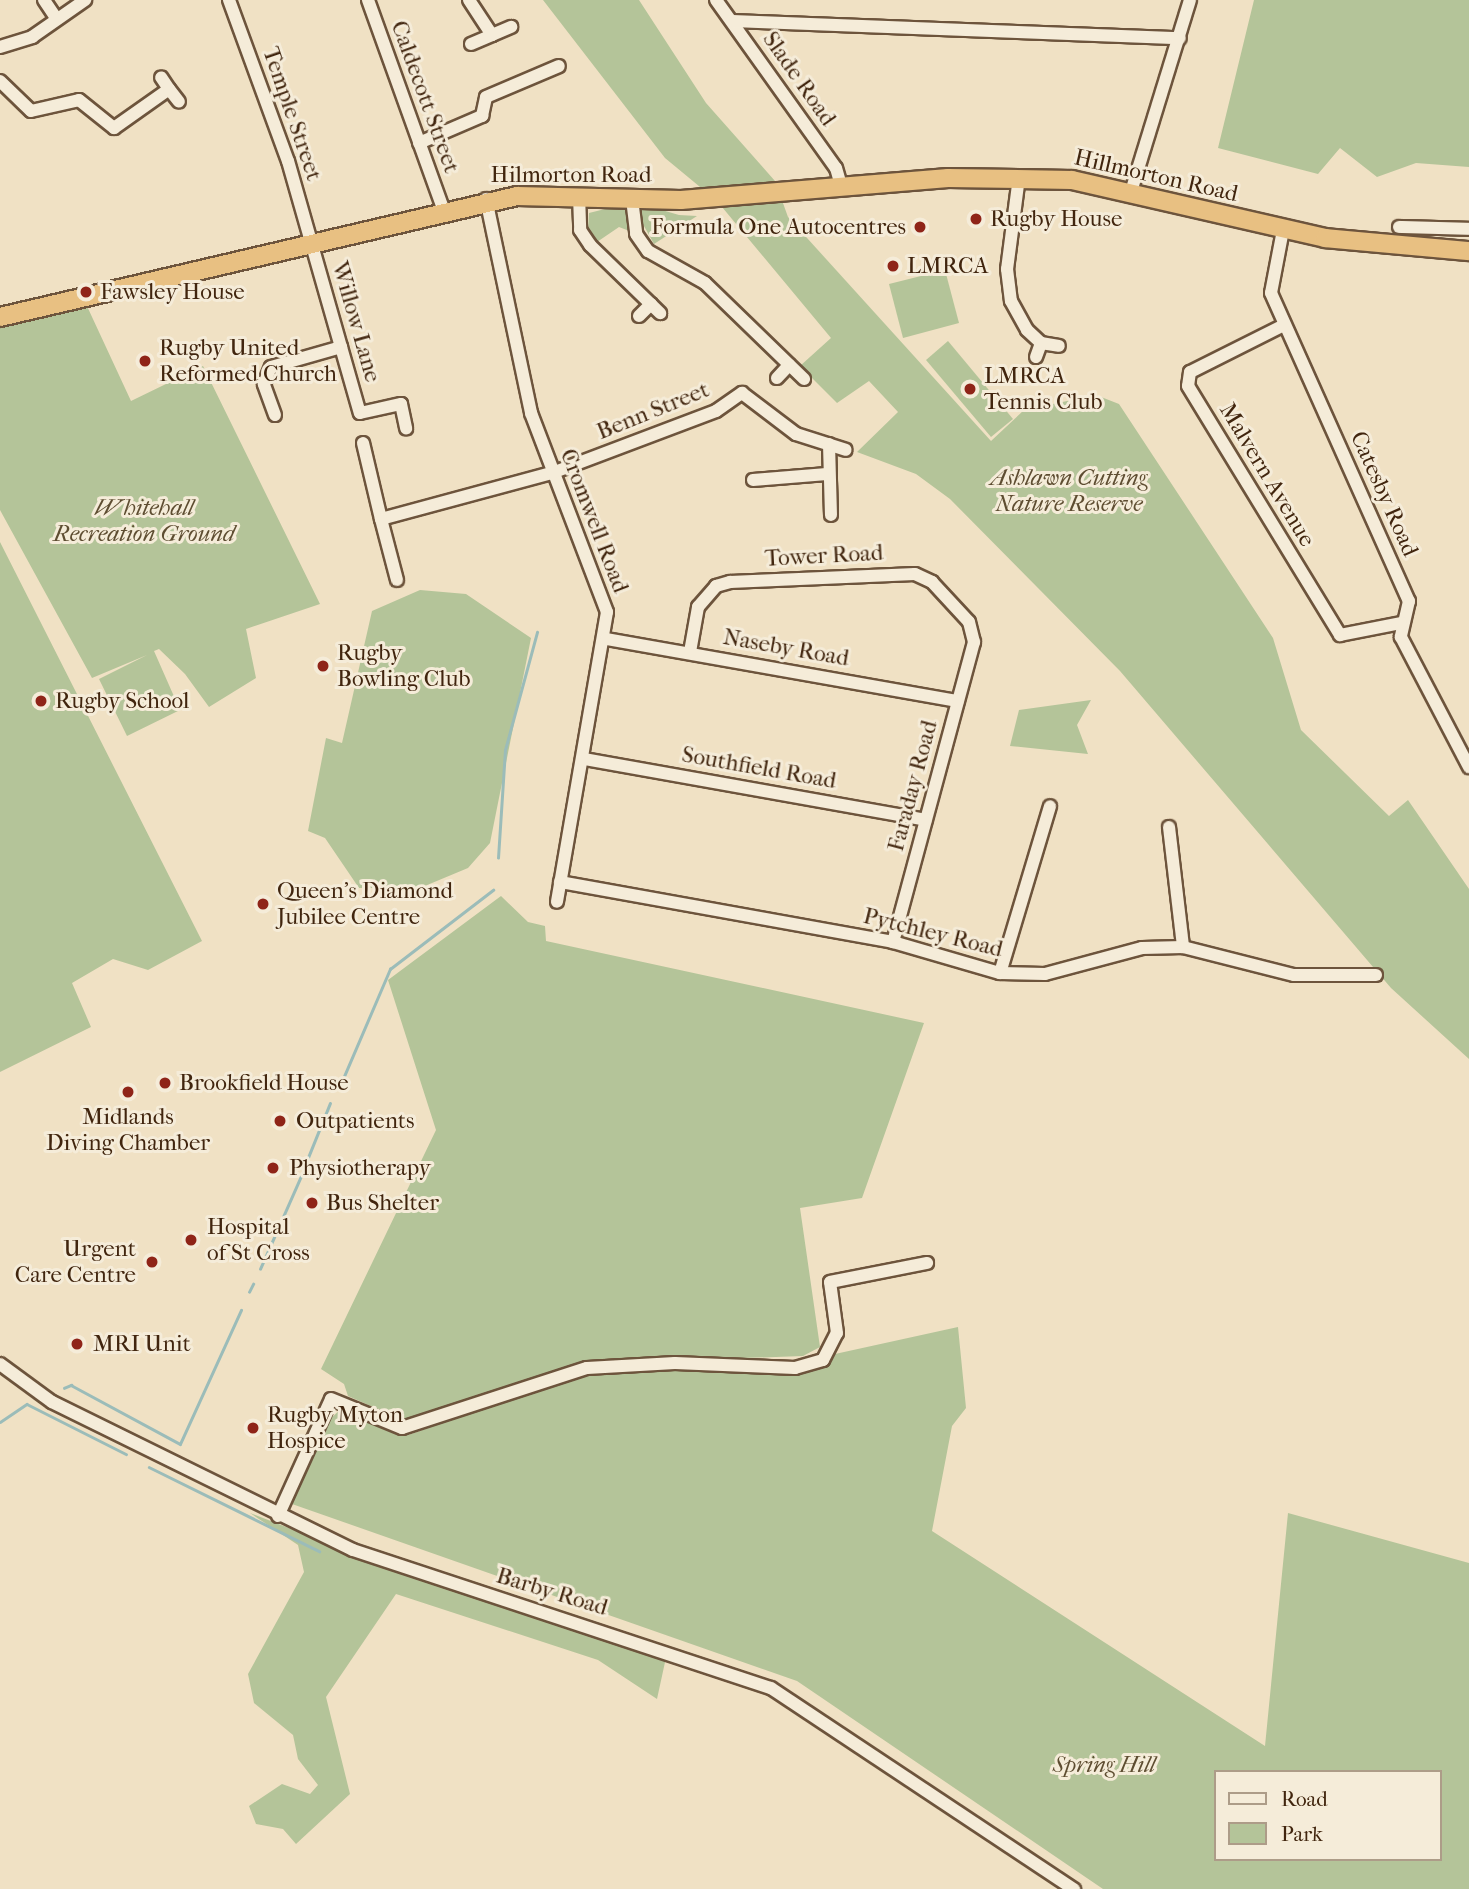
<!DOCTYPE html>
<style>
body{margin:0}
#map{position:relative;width:1469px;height:1889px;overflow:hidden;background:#f0e1c4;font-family:"IM FELL French Canon",serif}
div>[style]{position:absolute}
.green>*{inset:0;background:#b4c499}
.stream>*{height:2.5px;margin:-1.25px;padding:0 1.25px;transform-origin:1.25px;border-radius:1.25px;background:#9bbcb9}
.roads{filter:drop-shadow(2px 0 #6d543c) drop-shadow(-2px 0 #6d543c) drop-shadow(0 2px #6d543c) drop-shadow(0 -2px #6d543c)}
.minor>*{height:12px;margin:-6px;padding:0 6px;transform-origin:6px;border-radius:6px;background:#f5ecd9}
.highway>*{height:18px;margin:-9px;padding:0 9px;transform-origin:9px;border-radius:9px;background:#e8c082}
.dots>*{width:19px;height:19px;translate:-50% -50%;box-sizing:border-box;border:4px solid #f5ecd9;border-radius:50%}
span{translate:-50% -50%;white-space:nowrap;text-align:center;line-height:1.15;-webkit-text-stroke:6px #f5ecd9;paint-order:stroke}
.street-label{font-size:23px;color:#41250e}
.poi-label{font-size:23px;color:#41250e}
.left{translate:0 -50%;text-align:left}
.right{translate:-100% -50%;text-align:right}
.park-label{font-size:23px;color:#5e4d31;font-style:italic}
.legend{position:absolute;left:1214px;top:1770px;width:228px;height:91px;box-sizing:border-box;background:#f5ecd9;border:2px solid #ad9c88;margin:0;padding:9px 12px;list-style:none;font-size:21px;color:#41250e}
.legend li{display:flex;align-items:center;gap:14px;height:35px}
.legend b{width:35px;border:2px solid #ad9c88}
</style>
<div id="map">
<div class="green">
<i style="clip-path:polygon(543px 0,639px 0,706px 103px,775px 181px,788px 217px,991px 441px,1024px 410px,1096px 395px,1119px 404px,1273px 638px,1301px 730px,1389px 816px,1408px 800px,1469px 889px,1469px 1059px,1391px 988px,1120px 671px,950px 499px,916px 474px,857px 452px,898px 412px,869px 381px,837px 403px,800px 366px,831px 338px,717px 201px,665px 158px)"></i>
<i style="clip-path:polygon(1254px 0,1469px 0,1469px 167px,1416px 163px,1377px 177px,1340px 148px,1318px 174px,1218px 148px)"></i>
<i style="clip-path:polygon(617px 206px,627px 211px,632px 232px,619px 227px,597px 242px,588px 230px,589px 213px)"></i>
<i style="clip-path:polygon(655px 208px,679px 215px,697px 216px,654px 244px,639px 217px,641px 210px)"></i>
<i style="clip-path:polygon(945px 270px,959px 323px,903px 338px,889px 284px)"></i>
<i style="clip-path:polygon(86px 304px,131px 401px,203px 366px,320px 604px,246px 629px,256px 678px,209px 707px,185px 674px,159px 649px,154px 651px,180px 710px,127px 736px,99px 679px,147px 655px,92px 678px,0 510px,0 326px)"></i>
<i style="clip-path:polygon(948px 341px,1013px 419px,991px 437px,926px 360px)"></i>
<i style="clip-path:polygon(0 542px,202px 941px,148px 970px,113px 959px,72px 983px,91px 1027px,0 1072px)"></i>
<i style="clip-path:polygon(420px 590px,466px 594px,531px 638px,490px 843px,468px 868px,420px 888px,359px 888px,325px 838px,308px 831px,326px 738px,342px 743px,372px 611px)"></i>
<i style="clip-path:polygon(1091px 700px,1077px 725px,1088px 754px,1010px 746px,1019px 710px)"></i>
<i style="clip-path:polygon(501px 896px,528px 922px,545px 926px,546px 941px,924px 1023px,862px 1198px,800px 1208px,820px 1347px,803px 1356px,576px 1364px,407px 1422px,348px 1396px,344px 1384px,321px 1369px,436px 1130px,388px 980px)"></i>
<i style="clip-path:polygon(evenodd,958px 1327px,966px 1408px,952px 1426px,932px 1531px,1265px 1746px,1288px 1513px,1469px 1563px,1469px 1889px,1103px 1889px,797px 1681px,292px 1504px,328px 1421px,341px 1409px,408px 1435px,579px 1377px,681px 1368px,792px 1375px,821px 1367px,835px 1354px,958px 1327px,1215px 1772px,1439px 1772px,1439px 1859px,1215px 1859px,1215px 1772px)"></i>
<i style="clip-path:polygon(250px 1513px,403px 1572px,667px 1653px,657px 1699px,598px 1660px,396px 1594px,326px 1697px,350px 1794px,296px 1844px,283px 1829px,256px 1824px,249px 1806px,282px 1784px,310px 1794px,318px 1785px,298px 1759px,293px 1735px,254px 1703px,248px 1674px,304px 1572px,298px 1545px)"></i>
</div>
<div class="stream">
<i style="left:498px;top:858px;width:108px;rotate:-86.3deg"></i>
<i style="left:505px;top:750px;width:122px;rotate:-74.8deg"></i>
<i style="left:342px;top:1081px;width:122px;rotate:-66.8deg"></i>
<i style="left:390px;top:969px;width:130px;rotate:-37.5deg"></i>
<i style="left:307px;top:1160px;width:61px;rotate:-68deg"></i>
<i style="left:260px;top:1269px;width:102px;rotate:-66.2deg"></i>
<i style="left:249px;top:1292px;width:9px;rotate:-63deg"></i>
<i style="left:64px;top:1388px;width:8px;rotate:-23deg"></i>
<i style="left:71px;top:1385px;width:124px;rotate:28.4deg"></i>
<i style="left:180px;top:1444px;width:147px;rotate:-65.5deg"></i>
<i style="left:0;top:1422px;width:32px;rotate:-34deg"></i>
<i style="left:27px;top:1404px;width:111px;rotate:26.8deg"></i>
<i style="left:149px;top:1467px;width:190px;rotate:26.3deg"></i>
</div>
<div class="roads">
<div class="minor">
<i style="left:44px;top:0;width:23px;rotate:56deg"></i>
<i style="left:229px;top:0;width:171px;rotate:69.9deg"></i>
<i style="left:288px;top:161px;width:262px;rotate:74.1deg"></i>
<i style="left:360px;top:413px;width:42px;rotate:-12.4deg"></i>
<i style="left:401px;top:404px;width:25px;rotate:78deg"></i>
<i style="left:368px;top:0;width:221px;rotate:70.2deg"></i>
<i style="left:469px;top:0;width:42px;rotate:56.7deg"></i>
<i style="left:492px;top:35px;width:21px;rotate:-23deg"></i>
<i style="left:716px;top:0;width:206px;rotate:54.5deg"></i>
<i style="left:836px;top:168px;width:19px;rotate:74deg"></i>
<i style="left:732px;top:21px;width:448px;rotate:2.2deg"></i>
<i style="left:471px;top:44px;width:23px;rotate:-23deg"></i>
<i style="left:0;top:47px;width:34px;rotate:-17deg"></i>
<i style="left:32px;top:37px;width:65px;rotate:-34.9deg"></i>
<i style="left:0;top:81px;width:43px;rotate:44.1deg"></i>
<i style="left:31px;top:111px;width:49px;rotate:-12.9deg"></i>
<i style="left:79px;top:100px;width:45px;rotate:38.7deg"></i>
<i style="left:114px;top:128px;width:67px;rotate:-35.3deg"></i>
<i style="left:169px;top:89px;width:14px;rotate:-124deg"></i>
<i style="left:169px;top:89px;width:16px;rotate:52deg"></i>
<i style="left:419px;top:143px;width:69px;rotate:-23.2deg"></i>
<i style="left:482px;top:116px;width:19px;rotate:-78deg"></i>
<i style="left:486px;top:97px;width:79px;rotate:-23deg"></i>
<i style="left:1019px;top:177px;width:93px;rotate:97.4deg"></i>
<i style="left:1007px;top:269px;width:32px;rotate:83deg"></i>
<i style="left:1011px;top:301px;width:33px;rotate:61deg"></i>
<i style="left:1027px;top:330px;width:19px;rotate:43deg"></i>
<i style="left:1041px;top:343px;width:18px;rotate:9deg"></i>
<i style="left:579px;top:195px;width:35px;rotate:88deg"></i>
<i style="left:580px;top:230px;width:18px;rotate:56deg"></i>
<i style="left:590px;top:245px;width:98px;rotate:44.2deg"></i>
<i style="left:1130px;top:195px;width:204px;rotate:-72.9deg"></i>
<i style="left:486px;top:199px;width:219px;rotate:78.1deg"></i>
<i style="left:531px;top:413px;width:213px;rotate:69.1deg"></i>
<i style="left:607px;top:612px;width:294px;rotate:99.8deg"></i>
<i style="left:632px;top:199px;width:35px;rotate:83deg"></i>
<i style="left:636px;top:234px;width:21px;rotate:55deg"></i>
<i style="left:648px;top:251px;width:65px;rotate:29.3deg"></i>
<i style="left:705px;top:283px;width:138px;rotate:44.1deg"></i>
<i style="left:1399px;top:227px;width:70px;rotate:1.6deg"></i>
<i style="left:1283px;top:230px;width:64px;rotate:100.8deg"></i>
<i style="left:1271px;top:293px;width:338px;rotate:65.9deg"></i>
<i style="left:1409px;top:601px;width:37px;rotate:103deg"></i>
<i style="left:1401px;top:637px;width:147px;rotate:62.4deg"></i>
<i style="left:639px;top:316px;width:17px;rotate:-45deg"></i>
<i style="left:1284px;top:325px;width:105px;rotate:153.4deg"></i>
<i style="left:1190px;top:372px;width:14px;rotate:98deg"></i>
<i style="left:1188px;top:386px;width:292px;rotate:58.6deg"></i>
<i style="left:1340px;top:635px;width:62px;rotate:-11.1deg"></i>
<i style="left:1036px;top:357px;width:15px;rotate:-70deg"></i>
<i style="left:777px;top:378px;width:18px;rotate:-47deg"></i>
<i style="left:275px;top:415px;width:33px;rotate:-110deg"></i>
<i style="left:264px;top:384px;width:18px;rotate:-68deg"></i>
<i style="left:271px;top:367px;width:73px;rotate:-15.9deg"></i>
<i style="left:363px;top:443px;width:78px;rotate:76.7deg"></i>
<i style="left:381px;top:519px;width:177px;rotate:-15.1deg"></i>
<i style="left:552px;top:473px;width:175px;rotate:-20.7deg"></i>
<i style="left:716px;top:411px;width:32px;rotate:-35deg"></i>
<i style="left:742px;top:393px;width:68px;rotate:37.2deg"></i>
<i style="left:796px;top:434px;width:52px;rotate:17.7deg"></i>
<i style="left:829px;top:444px;width:71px;rotate:88.4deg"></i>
<i style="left:753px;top:480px;width:74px;rotate:-4.6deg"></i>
<i style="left:381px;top:519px;width:63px;rotate:75.3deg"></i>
<i style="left:606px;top:639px;width:357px;rotate:10deg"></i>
<i style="left:690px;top:652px;width:46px;rotate:-79.9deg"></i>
<i style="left:698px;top:607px;width:28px;rotate:-49deg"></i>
<i style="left:716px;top:586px;width:15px;rotate:-16deg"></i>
<i style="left:730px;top:582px;width:185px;rotate:-2.5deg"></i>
<i style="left:915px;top:574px;width:19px;rotate:25deg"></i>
<i style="left:932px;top:582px;width:54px;rotate:47.2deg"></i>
<i style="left:969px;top:622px;width:21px;rotate:76deg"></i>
<i style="left:974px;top:642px;width:311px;rotate:105.1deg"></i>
<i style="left:584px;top:759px;width:347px;rotate:10.1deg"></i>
<i style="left:1169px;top:827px;width:121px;rotate:83.3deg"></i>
<i style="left:560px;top:882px;width:338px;rotate:10.2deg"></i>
<i style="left:893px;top:942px;width:111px;rotate:16.2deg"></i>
<i style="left:1000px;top:973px;width:45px;rotate:1.3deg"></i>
<i style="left:1045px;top:974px;width:100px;rotate:-15deg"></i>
<i style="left:1142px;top:948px;width:41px;rotate:-1.4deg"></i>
<i style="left:1183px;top:947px;width:114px;rotate:14.2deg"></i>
<i style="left:1294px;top:975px;width:82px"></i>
<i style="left:1000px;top:973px;width:174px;rotate:-73.3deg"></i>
<i style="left:0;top:1364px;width:64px;rotate:36.2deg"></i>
<i style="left:52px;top:1402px;width:335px;rotate:26.2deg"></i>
<i style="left:353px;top:1550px;width:440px;rotate:18.3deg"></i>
<i style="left:771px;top:1688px;width:364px;rotate:33.6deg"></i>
<i style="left:278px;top:1516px;width:128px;rotate:-65.6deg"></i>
<i style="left:331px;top:1399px;width:77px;rotate:22.2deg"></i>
<i style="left:402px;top:1428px;width:194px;rotate:-18deg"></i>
<i style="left:587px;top:1368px;width:88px;rotate:-3.3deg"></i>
<i style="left:675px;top:1363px;width:120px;rotate:2.4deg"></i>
<i style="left:795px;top:1368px;width:29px;rotate:-16deg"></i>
<i style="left:823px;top:1360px;width:30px;rotate:-63deg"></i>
<i style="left:837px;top:1333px;width:51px;rotate:-97.8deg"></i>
<i style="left:830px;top:1282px;width:99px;rotate:-11.1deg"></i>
</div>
<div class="highway">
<i style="left:0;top:317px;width:531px;rotate:-13.17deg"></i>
<i style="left:517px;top:196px;width:164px;rotate:1.4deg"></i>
<i style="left:681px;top:200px;width:268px;rotate:-4.7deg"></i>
<i style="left:948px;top:178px;width:124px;rotate:0.9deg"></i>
<i style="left:1072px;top:180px;width:260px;rotate:12.9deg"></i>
<i style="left:1325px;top:238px;width:145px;rotate:5.2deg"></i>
</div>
</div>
<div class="dots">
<i style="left:976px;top:219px;background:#8f2418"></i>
<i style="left:920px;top:227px;background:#8f2418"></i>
<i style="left:893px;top:266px;background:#8f2418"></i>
<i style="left:86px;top:292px;background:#8f2418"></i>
<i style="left:145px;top:361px;background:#8f2418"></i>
<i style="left:970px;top:389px;background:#8f2418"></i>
<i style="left:323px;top:666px;background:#8f2418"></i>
<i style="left:41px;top:701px;background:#8f2418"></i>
<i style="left:263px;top:904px;background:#8f2418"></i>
<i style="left:165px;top:1083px;background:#8f2418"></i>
<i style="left:128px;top:1092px;background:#8f2418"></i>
<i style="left:280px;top:1121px;background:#8f2418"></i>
<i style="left:273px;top:1168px;background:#8f2418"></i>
<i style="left:312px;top:1203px;background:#8f2418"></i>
<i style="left:191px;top:1240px;background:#8f2418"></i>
<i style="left:152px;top:1262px;background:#8f2418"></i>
<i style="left:77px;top:1344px;background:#8f2418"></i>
<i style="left:253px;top:1428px;background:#8f2418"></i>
</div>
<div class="street-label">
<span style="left:799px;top:79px;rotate:55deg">Slade Road</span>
<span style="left:425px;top:97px;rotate:70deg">Caldecott Street</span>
<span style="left:292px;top:114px;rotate:71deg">Temple Street</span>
<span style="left:571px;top:175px">Hilmorton Road</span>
<span style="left:1156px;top:176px;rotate:13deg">Hillmorton Road</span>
<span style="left:356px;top:322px;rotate:74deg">Willow Lane</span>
<span style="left:653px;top:411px;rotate:-22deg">Benn Street</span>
<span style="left:1267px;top:475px;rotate:59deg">Malvern Avenue</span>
<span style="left:1384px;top:494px;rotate:66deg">Catesby Road</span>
<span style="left:594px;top:521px;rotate:69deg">Cromwell Road</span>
<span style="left:824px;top:556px;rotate:-3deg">Tower Road</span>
<span style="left:786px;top:648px;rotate:10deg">Naseby Road</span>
<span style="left:759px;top:768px;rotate:10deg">Southfield Road</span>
<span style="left:913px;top:786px;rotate:-75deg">Faraday Road</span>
<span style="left:933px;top:933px;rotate:14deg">Pytchley Road</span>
<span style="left:552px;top:1592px;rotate:17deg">Barby Road</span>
</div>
<div class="poi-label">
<span class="left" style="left:990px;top:219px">Rugby House</span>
<span class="right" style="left:906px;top:227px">Formula One Autocentres</span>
<span class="left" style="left:907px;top:266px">LMRCA</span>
<span class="left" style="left:100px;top:292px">Fawsley House</span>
<span class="left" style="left:159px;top:361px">Rugby United<br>Reformed Church</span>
<span class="left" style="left:984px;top:389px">LMRCA<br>Tennis Club</span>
<span class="left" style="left:337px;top:666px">Rugby<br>Bowling Club</span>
<span class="left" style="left:55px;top:701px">Rugby School</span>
<span class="left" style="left:277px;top:904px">Queen's Diamond<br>Jubilee Centre</span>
<span class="left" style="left:179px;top:1083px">Brookfield House</span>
<span style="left:128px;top:1130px">Midlands<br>Diving Chamber</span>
<span class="left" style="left:296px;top:1121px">Outpatients</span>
<span class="left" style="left:289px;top:1168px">Physiotherapy</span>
<span class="left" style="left:326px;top:1203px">Bus Shelter</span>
<span class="left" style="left:207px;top:1240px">Hospital<br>of St Cross</span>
<span class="right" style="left:136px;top:1262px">Urgent<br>Care Centre</span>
<span class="left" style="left:93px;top:1344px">MRI Unit</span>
<span class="left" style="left:267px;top:1428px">Rugby Myton<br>Hospice</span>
</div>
<div class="park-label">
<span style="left:1069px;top:491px">Ashlawn Cutting<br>Nature Reserve</span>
<span style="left:144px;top:521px">Whitehall<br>Recreation Ground</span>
<span style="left:1104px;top:1765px">Spring Hill</span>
</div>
<ul class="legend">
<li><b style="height:9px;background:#f5ecd9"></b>Road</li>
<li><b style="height:19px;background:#b4c499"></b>Park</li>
</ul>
</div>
